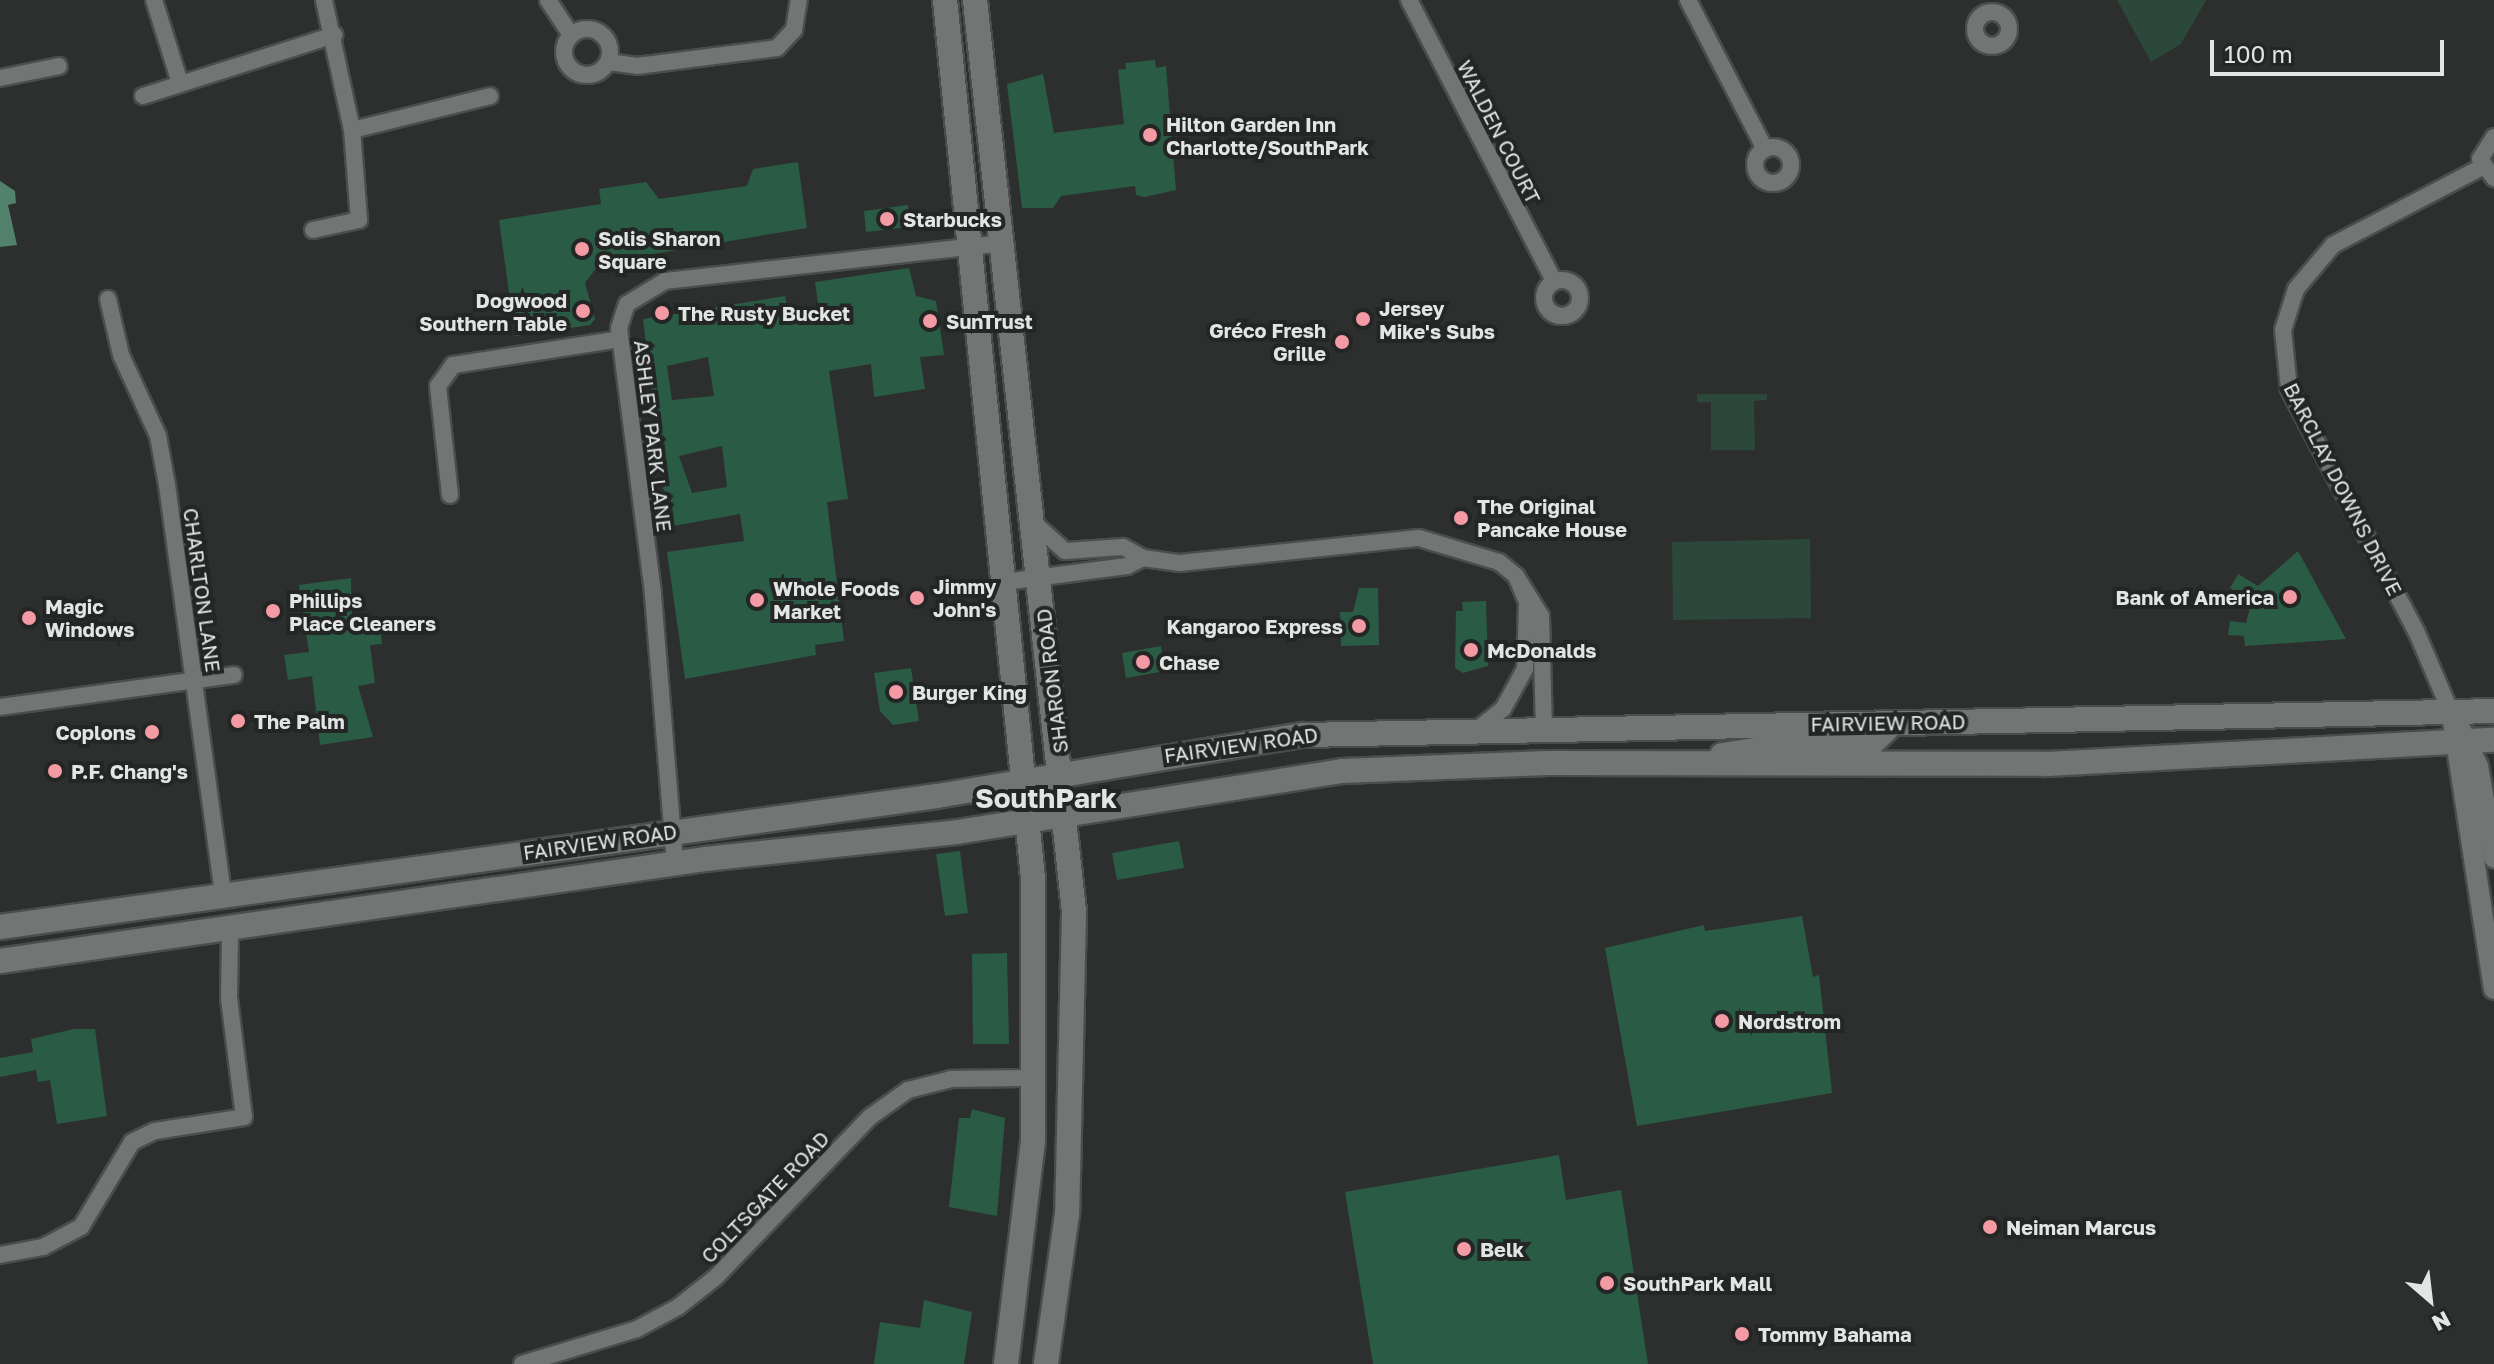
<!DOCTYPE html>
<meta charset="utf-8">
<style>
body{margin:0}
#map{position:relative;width:2494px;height:1364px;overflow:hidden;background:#2d2f2e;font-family:"Golos Text",sans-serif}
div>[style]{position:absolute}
.green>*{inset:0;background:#2b483a}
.water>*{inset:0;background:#52826b}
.building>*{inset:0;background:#2a5b45}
.roads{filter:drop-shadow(2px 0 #4b4d4c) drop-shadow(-2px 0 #4b4d4c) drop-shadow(0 2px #4b4d4c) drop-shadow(0 -2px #4b4d4c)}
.minor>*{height:16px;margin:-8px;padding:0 8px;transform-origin:8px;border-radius:8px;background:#727573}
.minor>.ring{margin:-8px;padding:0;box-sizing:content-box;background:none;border:16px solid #727573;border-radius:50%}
.tertiary>*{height:20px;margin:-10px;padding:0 10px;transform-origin:10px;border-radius:10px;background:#727573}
.secondary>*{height:24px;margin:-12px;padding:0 12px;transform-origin:12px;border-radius:12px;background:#727573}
.dots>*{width:22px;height:22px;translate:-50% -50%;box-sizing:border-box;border:4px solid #232624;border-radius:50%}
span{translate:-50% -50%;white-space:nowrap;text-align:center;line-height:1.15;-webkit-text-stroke:8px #232624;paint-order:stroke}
.poi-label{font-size:20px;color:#e3e5e4;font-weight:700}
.left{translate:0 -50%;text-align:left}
.right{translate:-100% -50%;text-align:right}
.street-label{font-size:20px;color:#e3e5e4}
.district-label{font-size:28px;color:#e3e5e4;font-weight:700}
.north{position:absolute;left:2390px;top:1260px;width:80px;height:80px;-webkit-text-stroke:6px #232624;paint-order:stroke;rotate:152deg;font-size:22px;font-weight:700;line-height:32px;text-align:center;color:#e3e5e4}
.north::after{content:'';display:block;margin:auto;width:28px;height:36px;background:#e3e5e4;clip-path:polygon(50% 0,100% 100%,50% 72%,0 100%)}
.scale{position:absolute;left:2210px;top:40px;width:234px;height:36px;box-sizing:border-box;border:4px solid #e3e5e4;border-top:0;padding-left:10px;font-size:24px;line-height:28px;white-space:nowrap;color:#e3e5e4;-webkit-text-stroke:6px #232624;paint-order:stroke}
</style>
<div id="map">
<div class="green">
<i style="clip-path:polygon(2117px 0,2206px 0,2181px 44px,2151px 62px)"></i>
<i style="clip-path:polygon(1697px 394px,1767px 394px,1767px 400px,1754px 401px,1755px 450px,1711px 450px,1711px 402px,1697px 402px)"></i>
<i style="clip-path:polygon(1810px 539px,1811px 618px,1673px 620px,1672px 542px)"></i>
</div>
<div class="water">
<i style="clip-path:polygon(0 181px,15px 191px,16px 203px,8px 205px,17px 245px,0 247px)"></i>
</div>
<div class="building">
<i style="clip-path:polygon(1155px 60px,1156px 68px,1166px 66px,1176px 190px,1145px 197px,1136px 195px,1135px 186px,1061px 196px,1053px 208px,1022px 208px,1007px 84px,1043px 74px,1054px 133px,1124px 124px,1118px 70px,1126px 69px,1125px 63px)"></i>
<i style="clip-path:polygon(798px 162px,807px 228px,600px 263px,585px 283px,595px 319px,590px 325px,515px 336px,499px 220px,601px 204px,599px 189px,646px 182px,659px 199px,747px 186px,753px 169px)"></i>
<i style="clip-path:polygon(908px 205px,910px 227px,866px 232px,864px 211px)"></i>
<i style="clip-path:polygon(evenodd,909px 268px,916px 296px,936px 301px,944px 355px,920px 357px,925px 389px,874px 397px,871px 364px,829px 371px,848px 499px,827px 502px,844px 641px,815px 645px,816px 655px,685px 679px,667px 552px,744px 541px,740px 514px,668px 527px,643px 319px,785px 296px,790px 323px,820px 319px,815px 282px,909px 268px,708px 357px,714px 396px,672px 400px,667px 366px,708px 357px,909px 268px,722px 446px,727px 487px,692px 493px,679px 456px,722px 446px)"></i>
<i style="clip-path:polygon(2298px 551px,2346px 639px,2245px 646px,2244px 636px,2228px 635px,2230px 621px,2246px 623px,2252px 600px,2230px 588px,2238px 574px,2258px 586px)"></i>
<i style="clip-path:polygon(351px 578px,352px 632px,380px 628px,382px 644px,370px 645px,375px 683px,358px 686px,373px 737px,320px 745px,312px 676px,288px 680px,284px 655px,309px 652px,299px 585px)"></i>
<i style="clip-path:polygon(1359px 588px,1378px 588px,1379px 645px,1341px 646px,1340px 612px,1353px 612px)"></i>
<i style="clip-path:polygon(1486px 601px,1488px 666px,1463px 673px,1455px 668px,1456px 611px,1463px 611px,1462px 602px)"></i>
<i style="clip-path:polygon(1161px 646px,1165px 671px,1126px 678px,1122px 653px)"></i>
<i style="clip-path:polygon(911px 668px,919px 721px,893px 725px,880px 711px,874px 673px)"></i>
<i style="clip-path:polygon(1179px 841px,1184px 868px,1117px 880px,1112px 853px)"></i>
<i style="clip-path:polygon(960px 851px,968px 913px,945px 916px,936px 854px)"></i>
<i style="clip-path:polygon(1802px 916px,1813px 977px,1819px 975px,1832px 1093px,1637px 1126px,1605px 948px,1704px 925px,1705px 931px)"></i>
<i style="clip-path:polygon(1007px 953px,1009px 1044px,973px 1044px,972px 954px)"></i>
<i style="clip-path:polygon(74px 1029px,95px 1029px,107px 1116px,57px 1124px,50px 1080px,38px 1082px,36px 1070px,0 1077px,0 1058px,33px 1052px,31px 1039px)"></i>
<i style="clip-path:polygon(972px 1109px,1005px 1118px,997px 1216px,949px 1207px,959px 1118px,970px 1118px)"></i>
<i style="clip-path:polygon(1559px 1155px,1566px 1200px,1621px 1190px,1648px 1364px,1373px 1364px,1345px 1192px)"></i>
<i style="clip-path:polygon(924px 1300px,972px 1312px,964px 1364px,874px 1364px,880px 1322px,920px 1328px)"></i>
</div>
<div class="roads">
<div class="minor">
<i style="left:154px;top:0;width:87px;rotate:72.6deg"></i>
<i style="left:548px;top:0;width:42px;rotate:56.7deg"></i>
<i style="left:1409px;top:0;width:316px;rotate:62.7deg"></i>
<i style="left:1688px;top:0;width:168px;rotate:62.7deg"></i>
<i class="ring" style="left:1975px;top:12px;width:18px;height:18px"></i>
<i class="ring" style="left:564px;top:29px;width:30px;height:30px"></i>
<i style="left:609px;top:62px;width:28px;rotate:8deg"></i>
<i style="left:637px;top:66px;width:141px;rotate:-7.3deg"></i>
<i style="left:777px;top:48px;width:25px;rotate:-47deg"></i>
<i style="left:794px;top:30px;width:30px;rotate:-81deg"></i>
<i style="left:0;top:78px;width:60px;rotate:-11.5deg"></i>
<i style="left:143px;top:96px;width:201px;rotate:-17.7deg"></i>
<i style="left:352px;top:130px;width:142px;rotate:-13.8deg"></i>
<i style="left:2494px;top:137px;width:26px;rotate:122deg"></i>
<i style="left:2480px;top:159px;width:24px;rotate:54deg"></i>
<i class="ring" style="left:1755px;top:147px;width:20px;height:20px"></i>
<i style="left:313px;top:230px;width:47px;rotate:-12.3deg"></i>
<i style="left:359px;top:220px;width:90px;rotate:-94.4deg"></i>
<i style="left:352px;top:130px;width:133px;rotate:-102.2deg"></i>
<i class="ring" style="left:1544px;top:280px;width:20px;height:20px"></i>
<i style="left:108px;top:299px;width:57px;rotate:76.9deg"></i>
<i style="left:121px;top:355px;width:89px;rotate:65.4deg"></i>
<i style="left:158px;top:436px;width:50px;rotate:79.6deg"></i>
<i style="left:167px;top:485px;width:415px;rotate:82.2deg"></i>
<i style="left:450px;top:495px;width:110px;rotate:-96.3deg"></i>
<i style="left:438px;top:386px;width:26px;rotate:-54deg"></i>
<i style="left:453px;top:365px;width:169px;rotate:-8.8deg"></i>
<i style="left:1143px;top:558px;width:37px;rotate:8deg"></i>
<i style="left:1180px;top:563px;width:240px;rotate:-6deg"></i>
<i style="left:1419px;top:538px;width:84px;rotate:16.7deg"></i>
<i style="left:1499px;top:562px;width:22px;rotate:39deg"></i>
<i style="left:1004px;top:582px;width:124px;rotate:-7.4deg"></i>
<i style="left:1127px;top:566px;width:18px;rotate:-27deg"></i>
<i style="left:1143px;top:558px;width:23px;rotate:-151deg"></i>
<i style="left:1123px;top:547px;width:58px;rotate:176.1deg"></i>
<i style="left:1065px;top:551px;width:40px;rotate:-138deg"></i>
<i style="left:0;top:707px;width:236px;rotate:-7.8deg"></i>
<i style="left:2452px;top:715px;width:89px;rotate:-113.1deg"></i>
<i style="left:2417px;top:633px;width:276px;rotate:-117.7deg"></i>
<i style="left:2289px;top:389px;width:59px;rotate:-95.8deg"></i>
<i style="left:2283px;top:330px;width:43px;rotate:-72.4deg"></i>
<i style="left:2296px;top:289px;width:57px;rotate:-49.9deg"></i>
<i style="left:2333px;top:245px;width:168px;rotate:-27.6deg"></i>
<i style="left:1478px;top:729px;width:32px;rotate:-39deg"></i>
<i style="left:1503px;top:709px;width:46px;rotate:-61.2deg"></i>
<i style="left:1525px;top:669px;width:67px;rotate:-88.3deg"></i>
<i style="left:1527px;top:602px;width:28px;rotate:-113deg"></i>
<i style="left:1516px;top:576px;width:47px;rotate:58deg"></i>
<i style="left:1541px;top:616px;width:112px;rotate:88.5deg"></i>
<i style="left:675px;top:863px;width:271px;rotate:-94.7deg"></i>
<i style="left:653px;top:593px;width:267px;rotate:-97.3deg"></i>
<i style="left:619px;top:328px;width:25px;rotate:-72deg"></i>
<i style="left:627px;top:304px;width:44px;rotate:-31.2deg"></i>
<i style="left:665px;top:281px;width:339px;rotate:-6.4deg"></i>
<i style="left:0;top:1255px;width:44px;rotate:-10.5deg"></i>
<i style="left:43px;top:1247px;width:43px;rotate:-27.8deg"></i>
<i style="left:81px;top:1227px;width:99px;rotate:-59deg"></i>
<i style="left:132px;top:1142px;width:25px;rotate:-26deg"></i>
<i style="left:155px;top:1131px;width:90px;rotate:-8.9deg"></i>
<i style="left:244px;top:1117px;width:120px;rotate:-97.2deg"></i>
<i style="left:229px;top:998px;width:66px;rotate:-89.1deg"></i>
<i style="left:522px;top:1364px;width:120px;rotate:-16.9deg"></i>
<i style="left:637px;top:1329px;width:47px;rotate:-28.2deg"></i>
<i style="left:678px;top:1307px;width:48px;rotate:-38.3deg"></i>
<i style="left:716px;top:1277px;width:222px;rotate:-46.1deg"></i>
<i style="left:870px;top:1117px;width:47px;rotate:-35.4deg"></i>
<i style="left:908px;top:1090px;width:44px;rotate:-14.3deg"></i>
<i style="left:951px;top:1079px;width:85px;rotate:-0.7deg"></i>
</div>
<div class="tertiary">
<i style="left:2452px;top:715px;width:277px;rotate:81.3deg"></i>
<i style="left:2462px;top:732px;width:38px;rotate:65deg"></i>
<i style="left:2478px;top:766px;width:93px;rotate:80.1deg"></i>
</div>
<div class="secondary">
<i style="left:945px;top:0;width:882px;rotate:84.28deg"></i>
<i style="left:1033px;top:878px;width:263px;rotate:90deg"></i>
<i style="left:1033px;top:1141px;width:225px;rotate:96.9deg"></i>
<i style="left:975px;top:0;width:917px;rotate:83.8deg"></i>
<i style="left:1074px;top:912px;width:302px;rotate:91.3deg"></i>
<i style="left:1067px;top:1214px;width:151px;rotate:98deg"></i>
<i style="left:1722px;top:755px;width:67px;rotate:-8.6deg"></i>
<i style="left:1788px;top:745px;width:83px;rotate:-0.7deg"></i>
<i style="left:1871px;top:744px;width:30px;rotate:-44deg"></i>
<i style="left:0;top:927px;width:946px;rotate:-7.96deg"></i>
<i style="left:937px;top:796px;width:371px;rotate:-9.5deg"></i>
<i style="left:1303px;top:735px;width:1191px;rotate:-1.15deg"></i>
<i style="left:0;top:961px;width:712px;rotate:-8.23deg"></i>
<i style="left:705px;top:859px;width:253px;rotate:-6.1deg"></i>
<i style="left:957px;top:832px;width:390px;rotate:-9deg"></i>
<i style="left:1342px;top:771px;width:206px;rotate:-2.2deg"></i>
<i style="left:1548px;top:763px;width:498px;rotate:0.1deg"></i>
<i style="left:2046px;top:764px;width:449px;rotate:-3.1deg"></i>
</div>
</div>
<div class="dots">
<i style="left:1150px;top:135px;background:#f49aa5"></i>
<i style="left:887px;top:219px;background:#f49aa5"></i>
<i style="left:582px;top:249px;background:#f49aa5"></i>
<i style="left:583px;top:311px;background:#f49aa5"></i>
<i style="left:662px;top:313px;background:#f49aa5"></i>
<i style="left:1363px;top:319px;background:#f49aa5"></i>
<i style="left:930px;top:321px;background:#f49aa5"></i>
<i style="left:1342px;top:342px;background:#f49aa5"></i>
<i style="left:1461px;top:518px;background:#f49aa5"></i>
<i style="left:2290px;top:597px;background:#f49aa5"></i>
<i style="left:917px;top:598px;background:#f49aa5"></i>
<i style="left:757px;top:600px;background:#f49aa5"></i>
<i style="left:273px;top:611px;background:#f49aa5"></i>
<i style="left:29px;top:618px;background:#f49aa5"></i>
<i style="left:1359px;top:626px;background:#f49aa5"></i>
<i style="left:1471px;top:650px;background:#f49aa5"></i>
<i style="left:1143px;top:662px;background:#f49aa5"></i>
<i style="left:896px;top:692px;background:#f49aa5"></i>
<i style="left:238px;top:721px;background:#f49aa5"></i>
<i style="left:152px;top:732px;background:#f49aa5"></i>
<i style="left:55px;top:771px;background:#f49aa5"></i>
<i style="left:1722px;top:1021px;background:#f49aa5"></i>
<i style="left:1990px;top:1227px;background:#f49aa5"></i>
<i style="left:1464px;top:1249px;background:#f49aa5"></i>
<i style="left:1607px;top:1283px;background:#f49aa5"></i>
<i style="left:1742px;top:1334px;background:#f49aa5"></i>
</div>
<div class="poi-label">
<span class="left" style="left:1166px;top:136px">Hilton Garden Inn<br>Charlotte/SouthPark</span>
<span class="left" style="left:903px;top:219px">Starbucks</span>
<span class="left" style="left:598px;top:250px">Solis Sharon<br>Square</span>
<span class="right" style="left:567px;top:312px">Dogwood<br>Southern Table</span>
<span class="left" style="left:1379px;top:320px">Jersey<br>Mike's Subs</span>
<span class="left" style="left:678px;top:313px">The Rusty Bucket</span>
<span class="left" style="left:946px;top:321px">SunTrust</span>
<span class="right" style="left:1326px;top:342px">Gréco Fresh<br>Grille</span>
<span class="left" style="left:1477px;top:518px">The Original<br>Pancake House</span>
<span class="left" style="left:933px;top:598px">Jimmy<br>John's</span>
<span class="left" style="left:773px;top:600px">Whole Foods<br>Market</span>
<span class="right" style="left:2274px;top:597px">Bank of America</span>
<span class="left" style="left:289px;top:612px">Phillips<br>Place Cleaners</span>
<span class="left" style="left:45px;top:618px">Magic<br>Windows</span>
<span class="right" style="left:1343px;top:626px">Kangaroo Express</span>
<span class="left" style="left:1487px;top:650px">McDonalds</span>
<span class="left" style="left:1159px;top:662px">Chase</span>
<span class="left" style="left:912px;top:692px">Burger King</span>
<span class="left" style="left:254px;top:721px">The Palm</span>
<span class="right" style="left:136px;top:732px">Coplons</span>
<span class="left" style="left:71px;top:771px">P.F. Chang's</span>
<span class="left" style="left:1738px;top:1021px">Nordstrom</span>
<span class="left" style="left:2006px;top:1227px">Neiman Marcus</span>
<span class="left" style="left:1480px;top:1249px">Belk</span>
<span class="left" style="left:1623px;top:1283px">SouthPark Mall</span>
<span class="left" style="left:1758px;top:1334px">Tommy Bahama</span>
</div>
<div class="street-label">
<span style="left:1499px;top:132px;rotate:63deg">WALDEN COURT</span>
<span style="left:653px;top:436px;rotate:83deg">ASHLEY PARK LANE</span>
<span style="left:2343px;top:489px;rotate:63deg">BARCLAY DOWNS DRIVE</span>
<span style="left:202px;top:590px;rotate:82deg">CHARLTON LANE</span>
<span style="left:1052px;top:681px;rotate:-97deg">SHARON ROAD</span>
<span style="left:1888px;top:723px;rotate:-1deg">FAIRVIEW ROAD</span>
<span style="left:1241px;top:745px;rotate:-8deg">FAIRVIEW ROAD</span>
<span style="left:600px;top:842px;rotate:-8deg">FAIRVIEW ROAD</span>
<span style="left:765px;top:1197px;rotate:-46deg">COLTSGATE ROAD</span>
</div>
<div class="district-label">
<span style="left:1046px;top:798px">SouthPark</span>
</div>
<div class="north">N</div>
<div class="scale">100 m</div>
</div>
